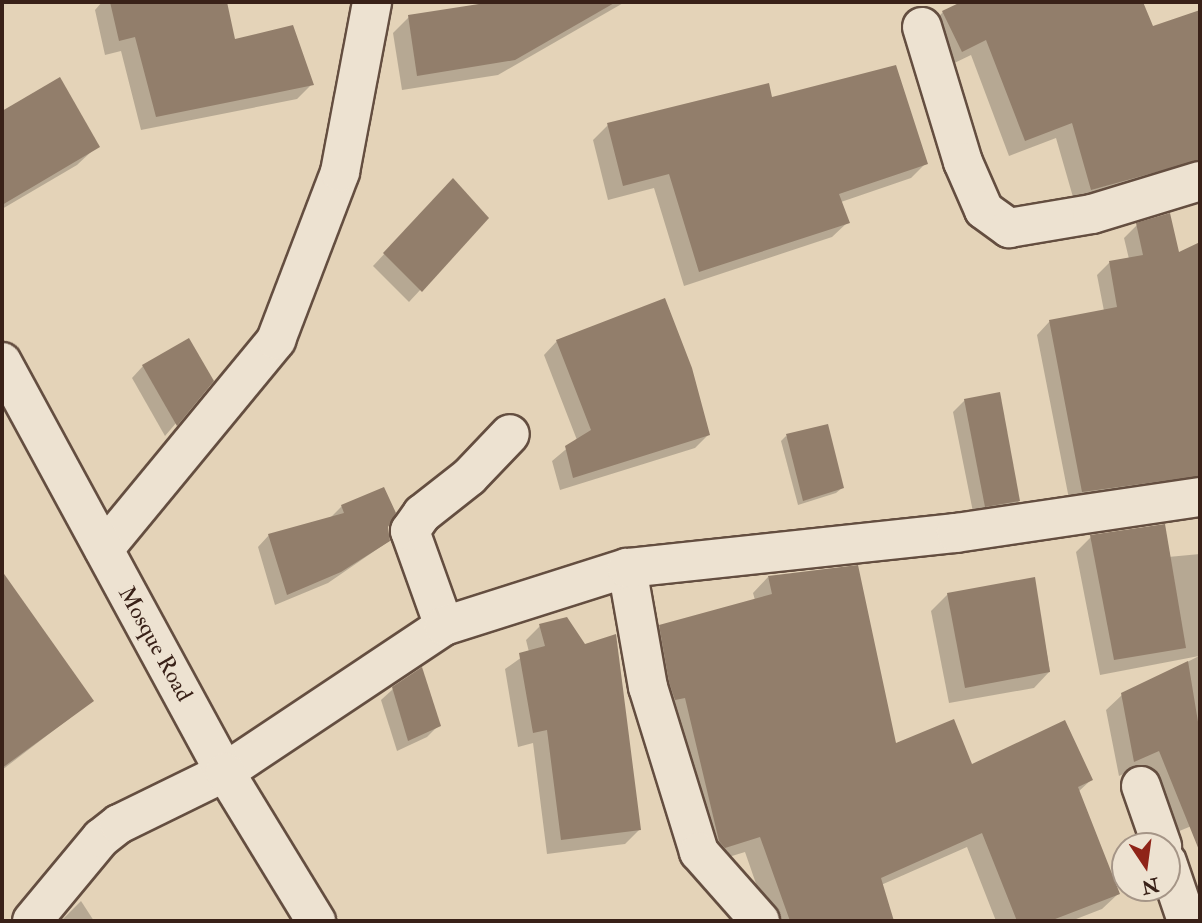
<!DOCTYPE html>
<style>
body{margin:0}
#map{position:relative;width:1202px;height:923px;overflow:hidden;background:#e4d3b8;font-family:"IM FELL Double Pica",serif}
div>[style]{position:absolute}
.shadow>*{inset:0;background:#0003}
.building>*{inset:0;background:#927e6b}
.roads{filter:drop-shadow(2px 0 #644e40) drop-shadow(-2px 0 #644e40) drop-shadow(0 2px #644e40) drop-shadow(0 -2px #644e40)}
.street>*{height:38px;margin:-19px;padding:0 19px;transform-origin:19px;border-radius:19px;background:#ede2d1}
.secondary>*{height:38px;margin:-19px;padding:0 19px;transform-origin:19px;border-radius:19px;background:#ede2d1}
span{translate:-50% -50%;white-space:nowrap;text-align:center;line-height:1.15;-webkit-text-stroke:5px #ede2d1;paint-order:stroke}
.street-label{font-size:23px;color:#392118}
.frame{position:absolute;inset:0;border:4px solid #392118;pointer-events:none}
.north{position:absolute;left:1111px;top:832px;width:70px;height:70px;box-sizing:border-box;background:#ede2d1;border:2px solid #a59587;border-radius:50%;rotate:167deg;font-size:19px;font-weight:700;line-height:28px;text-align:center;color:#392118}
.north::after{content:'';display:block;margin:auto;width:24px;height:32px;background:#8f2418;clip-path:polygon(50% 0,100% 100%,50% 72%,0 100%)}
</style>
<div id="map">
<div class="shadow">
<i style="clip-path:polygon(102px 2px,225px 2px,234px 41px,312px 84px,297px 99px,141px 130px,121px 51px,105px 55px,95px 10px)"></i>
<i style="clip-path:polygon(625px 2px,498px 75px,402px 90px,393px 33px,409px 17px,493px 2px)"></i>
<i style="clip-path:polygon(968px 2px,1141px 2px,1152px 28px,1200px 12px,1200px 161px,1075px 204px,1056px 138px,1009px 156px,971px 55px,946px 67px,928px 28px,943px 12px)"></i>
<i style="clip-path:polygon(59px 80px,93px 150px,77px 165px,2px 209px,2px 113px)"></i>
<i style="clip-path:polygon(608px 125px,926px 163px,911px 178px,841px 202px,848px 222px,832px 237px,684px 286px,654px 188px,608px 200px,593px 140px)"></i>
<i style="clip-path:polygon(442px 192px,487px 218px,409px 302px,373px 266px)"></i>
<i style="clip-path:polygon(1137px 225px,1177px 254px,1200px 244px,1200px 493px,1070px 504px,1037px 335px,1049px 322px,1104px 311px,1097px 275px,1109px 263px,1129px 259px,1124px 238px)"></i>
<i style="clip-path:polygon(557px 341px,708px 435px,695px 448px,560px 490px,552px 461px,577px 440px,544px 355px)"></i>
<i style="clip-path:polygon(143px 366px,212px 381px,165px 436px,132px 378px)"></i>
<i style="clip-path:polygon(965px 400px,1019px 501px,1007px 512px,974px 517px,953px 412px)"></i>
<i style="clip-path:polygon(786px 436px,842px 488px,836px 493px,798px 505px,781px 441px)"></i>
<i style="clip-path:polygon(342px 506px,387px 527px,389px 541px,328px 583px,275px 605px,258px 547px,269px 535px,330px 518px)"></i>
<i style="clip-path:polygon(1091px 537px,1168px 557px,1200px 554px,1200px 849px,1194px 825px,1172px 834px,1143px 765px,1119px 776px,1106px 710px,1122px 695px,1199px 656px,1100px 675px,1076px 552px)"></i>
<i style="clip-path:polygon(4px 577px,92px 701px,2px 770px,2px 578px)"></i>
<i style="clip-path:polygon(768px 577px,895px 745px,971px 766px,1091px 780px,1078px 792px,1118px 894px,1102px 909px,1071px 921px,996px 921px,967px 847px,881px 885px,892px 921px,769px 921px,745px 852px,709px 863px,645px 642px,660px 627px,755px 600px,753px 593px)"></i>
<i style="clip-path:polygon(1033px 579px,1050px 671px,1034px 688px,949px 703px,931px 611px,948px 594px)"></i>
<i style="clip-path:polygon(540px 626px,640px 829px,625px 844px,547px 854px,533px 743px,518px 747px,505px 669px,529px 652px,526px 640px)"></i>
<i style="clip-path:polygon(393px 689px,439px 725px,427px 737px,397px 751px,381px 700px)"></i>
<i style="clip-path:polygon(81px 901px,94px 921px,61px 921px)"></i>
</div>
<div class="building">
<i style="clip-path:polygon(110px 2px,227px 2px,235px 39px,293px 25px,314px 85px,156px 117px,135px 37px,119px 41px)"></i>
<i style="clip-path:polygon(492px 2px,616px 2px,515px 60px,417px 76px,408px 15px)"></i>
<i style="clip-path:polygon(961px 2px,1143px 2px,1153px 26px,1200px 10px,1200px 160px,1091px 190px,1072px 123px,1025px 141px,986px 40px,962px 52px,942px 11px)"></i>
<i style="clip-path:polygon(896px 65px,928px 164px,839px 194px,850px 223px,699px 272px,669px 174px,623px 186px,607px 123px,769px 83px,772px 97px)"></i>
<i style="clip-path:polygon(60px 77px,100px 147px,2px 205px,2px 111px)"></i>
<i style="clip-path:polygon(453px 178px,489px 218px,422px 292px,383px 253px)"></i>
<i style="clip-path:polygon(1170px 213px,1179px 252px,1200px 242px,1200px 476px,1082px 492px,1049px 320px,1117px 307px,1109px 261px,1143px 255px,1136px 223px)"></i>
<i style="clip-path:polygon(665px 298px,692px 368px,710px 435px,573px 478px,565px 446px,591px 430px,556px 340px)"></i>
<i style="clip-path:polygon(189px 338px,214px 381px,177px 426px,142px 365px)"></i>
<i style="clip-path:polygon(1000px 392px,1020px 501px,985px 507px,964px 399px)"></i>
<i style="clip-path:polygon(828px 424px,844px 488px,803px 501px,786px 434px)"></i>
<i style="clip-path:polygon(384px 487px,396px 513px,388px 527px,390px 541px,341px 572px,287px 595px,268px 534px,344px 513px,341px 505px)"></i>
<i style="clip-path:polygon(1165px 524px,1186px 648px,1114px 660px,1090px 535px)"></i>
<i style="clip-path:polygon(858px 565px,896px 743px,954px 719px,972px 764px,1065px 720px,1093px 780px,1078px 787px,1120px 894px,1050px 921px,1017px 921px,982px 833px,881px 878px,894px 921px,790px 921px,760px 837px,725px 848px,719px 841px,685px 698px,675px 700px,669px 682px,659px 625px,772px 594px,768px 576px)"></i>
<i style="clip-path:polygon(2px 571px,94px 701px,2px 768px)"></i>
<i style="clip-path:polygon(1035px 577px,1050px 672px,965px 688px,947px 593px)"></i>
<i style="clip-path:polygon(567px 617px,585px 644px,616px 634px,641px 830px,561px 840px,547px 730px,533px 733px,519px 653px,545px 646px,539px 624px)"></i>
<i style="clip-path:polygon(1188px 661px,1200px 734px,1199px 850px,1159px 751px,1134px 762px,1121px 693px)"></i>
<i style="clip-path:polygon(422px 667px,441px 726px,408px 741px,392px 687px)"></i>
</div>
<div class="roads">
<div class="street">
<i style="left:922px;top:27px;width:141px;rotate:73.1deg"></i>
<i style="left:963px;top:162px;width:52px;rotate:66.4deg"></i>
<i style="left:984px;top:210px;width:31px;rotate:36deg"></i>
<i style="left:1009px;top:228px;width:84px;rotate:-9.6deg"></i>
<i style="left:1092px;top:214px;width:113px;rotate:-17deg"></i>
<i style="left:104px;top:549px;width:271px;rotate:-50.5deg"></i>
<i style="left:276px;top:340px;width:180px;rotate:-69.1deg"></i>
<i style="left:340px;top:172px;width:173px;rotate:-79.3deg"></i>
<i style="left:627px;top:568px;width:121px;rotate:80deg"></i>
<i style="left:648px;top:687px;width:173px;rotate:72.8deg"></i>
<i style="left:699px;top:852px;width:92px;rotate:48.5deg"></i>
<i style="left:444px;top:626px;width:101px;rotate:-109.7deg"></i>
<i style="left:410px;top:531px;width:21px;rotate:-55deg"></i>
<i style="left:422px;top:514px;width:60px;rotate:-38.2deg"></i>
<i style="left:469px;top:477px;width:59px;rotate:-46.4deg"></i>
<i style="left:1141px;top:786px;width:64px;rotate:70.7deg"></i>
<i style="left:1167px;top:862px;width:62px;rotate:71.3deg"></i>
<i style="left:32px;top:921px;width:108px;rotate:-50.3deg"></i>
<i style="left:101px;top:838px;width:23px;rotate:-38deg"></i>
<i style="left:119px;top:824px;width:118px;rotate:-26.1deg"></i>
<i style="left:225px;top:772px;width:263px;rotate:-33.7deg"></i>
<i style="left:444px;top:626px;width:192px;rotate:-17.6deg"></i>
<i style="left:627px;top:568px;width:331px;rotate:-6.1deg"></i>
<i style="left:956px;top:533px;width:247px;rotate:-8.4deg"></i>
</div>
<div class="secondary">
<i style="left:2px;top:362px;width:467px;rotate:61.5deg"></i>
<i style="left:225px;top:772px;width:175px;rotate:58.6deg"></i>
</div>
</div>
<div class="street-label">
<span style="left:155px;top:644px;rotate:61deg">Mosque Road</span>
</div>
<div class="frame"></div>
<div class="north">N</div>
</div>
